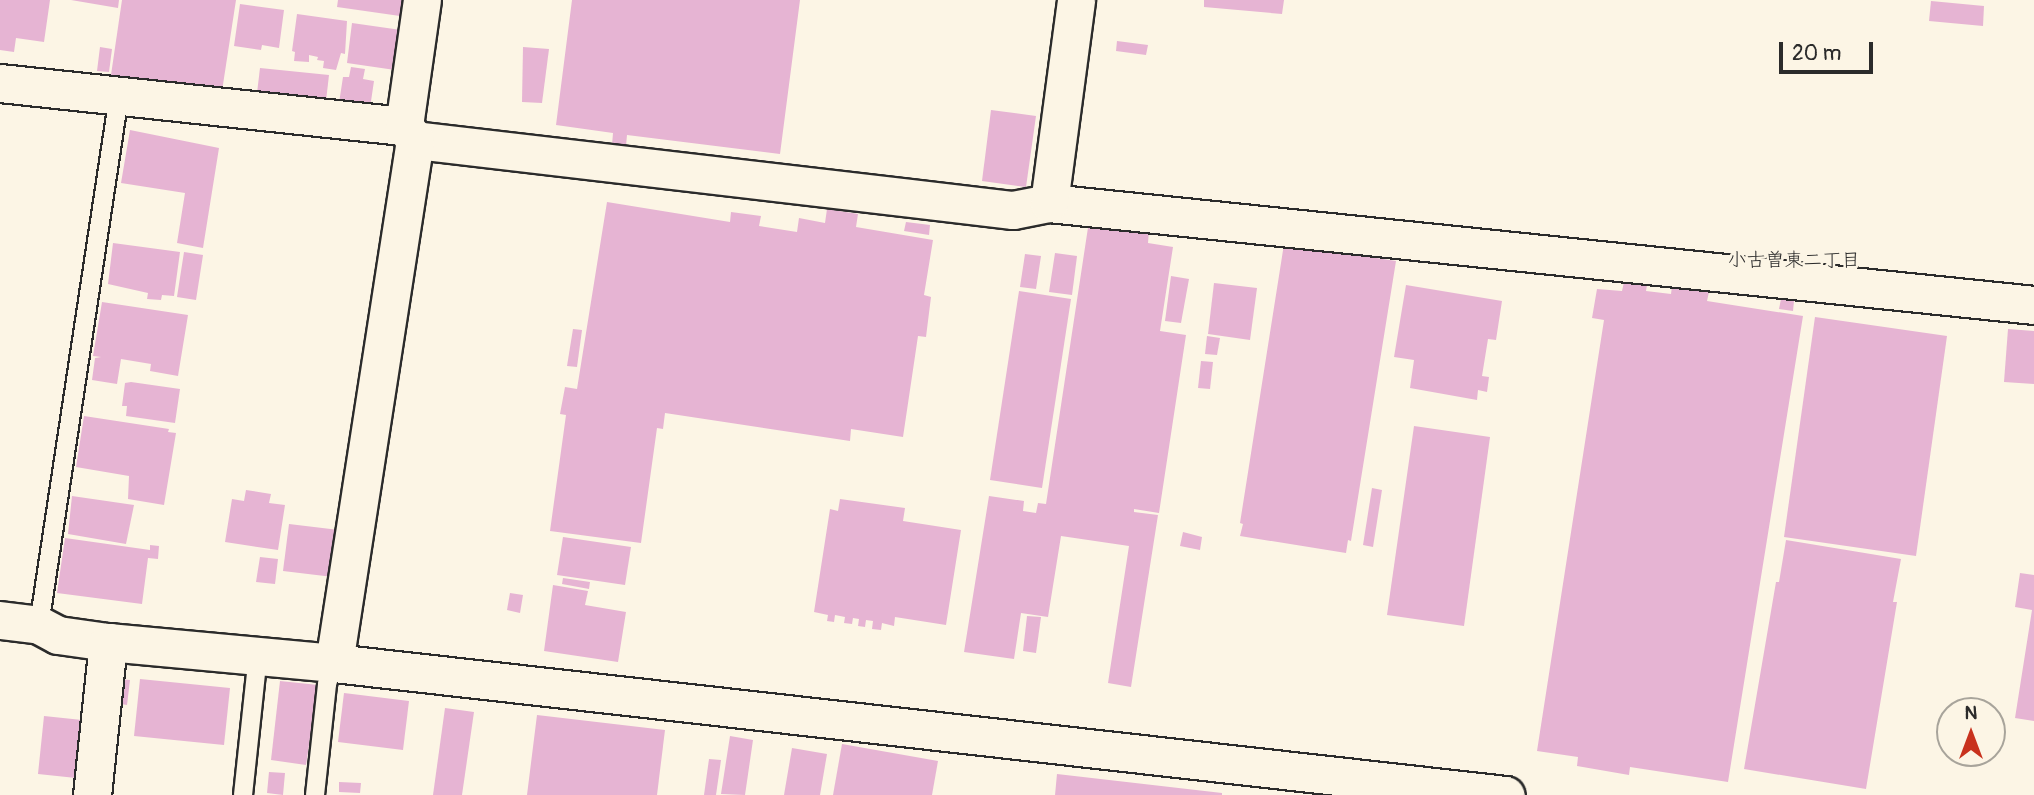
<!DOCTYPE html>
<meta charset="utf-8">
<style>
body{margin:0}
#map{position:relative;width:2034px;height:795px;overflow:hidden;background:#fcf5e5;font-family:Pangolin,"Klee One",sans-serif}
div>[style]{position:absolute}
.building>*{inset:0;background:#e6b4d3}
.roads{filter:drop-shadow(2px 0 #2b2b2b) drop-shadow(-2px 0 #2b2b2b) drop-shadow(0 2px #2b2b2b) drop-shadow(0 -2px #2b2b2b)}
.service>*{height:18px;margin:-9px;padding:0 9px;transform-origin:9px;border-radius:9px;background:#fcf5e5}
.minor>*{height:37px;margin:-18.5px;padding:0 18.5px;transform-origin:18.5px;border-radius:18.5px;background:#fcf5e5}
span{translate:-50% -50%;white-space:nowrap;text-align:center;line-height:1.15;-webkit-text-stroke:5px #fcf5e5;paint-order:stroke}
.neighbourhood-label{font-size:19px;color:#2b2b2b}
.north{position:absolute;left:1936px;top:697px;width:70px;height:70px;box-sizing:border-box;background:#fcf5e5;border:2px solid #a8a49b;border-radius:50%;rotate:0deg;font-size:19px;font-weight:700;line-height:28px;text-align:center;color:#2b2b2b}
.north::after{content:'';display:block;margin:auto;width:24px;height:32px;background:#c8321e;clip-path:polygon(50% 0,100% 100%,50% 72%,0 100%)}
.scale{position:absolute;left:1779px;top:42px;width:94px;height:32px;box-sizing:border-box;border:4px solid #2b2b2b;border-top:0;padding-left:9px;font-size:21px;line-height:24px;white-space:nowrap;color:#2b2b2b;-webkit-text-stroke:5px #fcf5e5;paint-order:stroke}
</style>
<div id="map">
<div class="building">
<i style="clip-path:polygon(0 0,50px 0,44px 42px,16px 38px,14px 52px,0 50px)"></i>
<i style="clip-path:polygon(71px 0,119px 0,118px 8px)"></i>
<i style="clip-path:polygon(122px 0,236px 0,222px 91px,111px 75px)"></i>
<i style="clip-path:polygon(338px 0,402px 0,400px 16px,337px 7px)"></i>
<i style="clip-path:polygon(572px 0,800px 0,780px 154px,627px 135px,626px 146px,612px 145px,613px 133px,556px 125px)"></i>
<i style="clip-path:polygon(1204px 0,1284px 0,1282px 14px,1204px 7px)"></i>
<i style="clip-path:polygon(1931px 1px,1984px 6px,1983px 26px,1929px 21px)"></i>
<i style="clip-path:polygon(240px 4px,284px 10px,279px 48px,262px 45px,261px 50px,234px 46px)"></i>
<i style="clip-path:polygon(297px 14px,347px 21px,345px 54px,341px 53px,336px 70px,323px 68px,324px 61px,317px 60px,318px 57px,309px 55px,309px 62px,294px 61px,295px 52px,292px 51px)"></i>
<i style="clip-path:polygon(352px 23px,401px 30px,395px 70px,347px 63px)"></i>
<i style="clip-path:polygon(1117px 41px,1148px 45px,1146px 55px,1116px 51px)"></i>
<i style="clip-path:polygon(100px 47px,112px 49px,109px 72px,97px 71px)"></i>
<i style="clip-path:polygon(523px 47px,549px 49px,542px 103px,522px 102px)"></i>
<i style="clip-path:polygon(351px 67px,365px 69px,363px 79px,374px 81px,370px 108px,339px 103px,343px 77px,349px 77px)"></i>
<i style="clip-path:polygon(260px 68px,329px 75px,326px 101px,257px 93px)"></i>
<i style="clip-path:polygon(991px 110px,1036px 116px,1026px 187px,982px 181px)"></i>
<i style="clip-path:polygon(130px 130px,219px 148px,203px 248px,177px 243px,185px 193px,121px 183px)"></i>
<i style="clip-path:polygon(607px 202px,730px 222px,731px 212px,761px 216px,759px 226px,797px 232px,799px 218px,825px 223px,827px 209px,858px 214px,856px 227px,933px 240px,924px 295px,931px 297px,926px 337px,918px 336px,903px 437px,851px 429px,850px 441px,665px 413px,663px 429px,657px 428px,641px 543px,550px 531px,566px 415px,560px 414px,565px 387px,577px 389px)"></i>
<i style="clip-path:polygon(1089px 221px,1149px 230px,1148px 243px,1173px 247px,1160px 331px,1186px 335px,1159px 513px,1134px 509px,1134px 512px,1158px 515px,1131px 687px,1108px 683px,1129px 546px,1061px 536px,1048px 617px,1021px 613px,1014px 659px,964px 652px,989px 496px,1024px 501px,1023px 511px,1036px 513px,1038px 503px,1046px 504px)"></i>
<i style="clip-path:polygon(906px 222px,930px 225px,929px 235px,904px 231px)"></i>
<i style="clip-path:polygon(113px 243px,180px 252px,174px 296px,162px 295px,161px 300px,147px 299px,148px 293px,108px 284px)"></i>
<i style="clip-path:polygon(1284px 244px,1396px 261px,1351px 541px,1348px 540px,1346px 553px,1240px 536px,1243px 524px,1240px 523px)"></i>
<i style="clip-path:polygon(184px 252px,203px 255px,196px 300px,177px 297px)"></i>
<i style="clip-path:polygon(1055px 253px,1077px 256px,1072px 295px,1049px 292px)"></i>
<i style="clip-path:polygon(1025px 254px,1041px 256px,1036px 289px,1020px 287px)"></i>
<i style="clip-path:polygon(1171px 276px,1189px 279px,1181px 323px,1165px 321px)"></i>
<i style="clip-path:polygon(1624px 282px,1647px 285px,1646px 291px,1671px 294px,1672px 286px,1709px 292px,1707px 301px,1803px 316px,1728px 782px,1630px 767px,1629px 775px,1577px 766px,1578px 757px,1537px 751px,1604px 320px,1592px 318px,1597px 289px,1622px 291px)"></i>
<i style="clip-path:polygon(1214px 283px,1257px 288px,1250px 340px,1208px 334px)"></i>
<i style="clip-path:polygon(1406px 285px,1502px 301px,1496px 340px,1488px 339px,1482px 376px,1489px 377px,1487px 392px,1478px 390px,1477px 400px,1410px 388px,1414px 360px,1394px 357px)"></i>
<i style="clip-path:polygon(1019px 291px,1071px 299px,1042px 488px,990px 480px)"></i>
<i style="clip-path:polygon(1781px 299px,1794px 301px,1793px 311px,1779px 309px)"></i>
<i style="clip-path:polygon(102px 302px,188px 315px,178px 376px,150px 371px,151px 364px,121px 359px,117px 384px,92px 380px,95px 358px,101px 357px,93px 356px)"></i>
<i style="clip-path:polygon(1815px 317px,1947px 336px,1916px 556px,1784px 537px)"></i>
<i style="clip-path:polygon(573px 329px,582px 330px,577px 367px,567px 366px)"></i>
<i style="clip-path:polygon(2008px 329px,2034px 331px,2034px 384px,2004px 382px)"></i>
<i style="clip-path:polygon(1207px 336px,1220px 338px,1217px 355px,1205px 354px)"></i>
<i style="clip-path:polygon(1201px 361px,1213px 362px,1210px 389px,1198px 388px)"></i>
<i style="clip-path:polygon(131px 382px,180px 389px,175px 423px,126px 416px,127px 406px,122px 406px,125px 383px)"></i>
<i style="clip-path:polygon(84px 416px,169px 429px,168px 432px,176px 433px,164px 505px,128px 499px,129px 476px,76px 467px)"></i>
<i style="clip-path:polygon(1414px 426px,1490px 437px,1464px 626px,1387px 615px)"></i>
<i style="clip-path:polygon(1372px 488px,1382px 490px,1373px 547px,1363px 545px)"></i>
<i style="clip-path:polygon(246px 490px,271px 494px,269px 503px,285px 505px,278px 550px,225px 542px,232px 499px,244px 501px)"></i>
<i style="clip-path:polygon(72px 496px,134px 505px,126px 544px,68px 534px)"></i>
<i style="clip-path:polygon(840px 499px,905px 508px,903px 521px,961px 530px,946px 625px,895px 617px,894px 626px,882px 623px,881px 630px,872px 629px,873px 621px,866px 620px,865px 627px,858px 626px,859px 619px,853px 618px,852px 624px,844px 623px,845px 617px,835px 615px,834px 622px,827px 621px,828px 615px,814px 612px,830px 509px,838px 511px)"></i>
<i style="clip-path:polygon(289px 524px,339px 530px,333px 577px,283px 571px)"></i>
<i style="clip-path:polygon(1183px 532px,1202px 537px,1200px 550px,1180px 546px)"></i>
<i style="clip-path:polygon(563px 537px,631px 547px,625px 585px,557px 575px)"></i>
<i style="clip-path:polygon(65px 538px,150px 550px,150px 545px,159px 546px,158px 559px,148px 558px,142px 604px,57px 593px)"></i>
<i style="clip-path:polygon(1786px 540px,1901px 559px,1893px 602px,1897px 602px,1866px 789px,1744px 769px,1776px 582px,1779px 582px)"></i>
<i style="clip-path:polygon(260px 557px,278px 559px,275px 584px,256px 582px)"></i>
<i style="clip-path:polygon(2020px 573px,2034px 575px,2034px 721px,2015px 718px,2032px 610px,2015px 607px)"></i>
<i style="clip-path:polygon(563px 578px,590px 582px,589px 589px,562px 584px)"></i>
<i style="clip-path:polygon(553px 585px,588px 591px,585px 605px,626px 612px,618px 662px,544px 651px)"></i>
<i style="clip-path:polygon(510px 593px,523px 595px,520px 613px,507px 610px)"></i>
<i style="clip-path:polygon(1027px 616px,1041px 617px,1036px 653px,1023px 651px)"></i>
<i style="clip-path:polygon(118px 679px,130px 680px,127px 705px,115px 703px)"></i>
<i style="clip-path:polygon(140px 679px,230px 688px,224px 745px,134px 736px)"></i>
<i style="clip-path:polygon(280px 681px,318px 685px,306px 765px,271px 760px)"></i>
<i style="clip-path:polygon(344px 693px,409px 701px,403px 750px,338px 742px)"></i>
<i style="clip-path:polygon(445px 708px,474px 712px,462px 795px,433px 795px)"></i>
<i style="clip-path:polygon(537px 715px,665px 730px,657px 795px,527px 795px)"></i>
<i style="clip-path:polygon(44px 716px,82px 720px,76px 778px,38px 774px)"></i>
<i style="clip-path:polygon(730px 736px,753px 740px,745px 795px,721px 794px)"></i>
<i style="clip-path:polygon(842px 744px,938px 761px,932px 795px,833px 795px)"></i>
<i style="clip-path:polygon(792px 748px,827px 754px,820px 795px,784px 795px)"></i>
<i style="clip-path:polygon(709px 759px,721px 760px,716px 795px,704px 795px)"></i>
<i style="clip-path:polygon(269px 772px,285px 773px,283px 795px,267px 793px)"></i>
<i style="clip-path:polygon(1057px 774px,1222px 793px,1222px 795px,1055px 795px)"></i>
<i style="clip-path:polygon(339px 782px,361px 783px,360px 793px,339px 792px)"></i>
</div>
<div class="roads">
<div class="service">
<i style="left:39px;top:625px;width:535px;rotate:-81.4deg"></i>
<i style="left:243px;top:795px;width:141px;rotate:-83.9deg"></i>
<i style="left:315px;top:795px;width:112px;rotate:-83.8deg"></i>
<i style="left:327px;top:684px;width:22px;rotate:-72deg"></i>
</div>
<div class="minor">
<i style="left:0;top:83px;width:406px;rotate:6.1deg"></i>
<i style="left:415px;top:140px;width:602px;rotate:6.68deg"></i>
<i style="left:1013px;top:210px;width:37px;rotate:-11deg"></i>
<i style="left:1049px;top:203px;width:990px;rotate:5.91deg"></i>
<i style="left:1049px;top:203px;width:205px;rotate:-82.4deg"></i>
<i style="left:0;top:620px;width:39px;rotate:7deg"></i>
<i style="left:39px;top:625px;width:21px;rotate:28deg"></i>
<i style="left:58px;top:635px;width:50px;rotate:8deg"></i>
<i style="left:108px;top:642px;width:227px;rotate:5.3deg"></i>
<i style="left:334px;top:663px;width:1179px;rotate:6.43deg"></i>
<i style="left:334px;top:663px;width:529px;rotate:-81.2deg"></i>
<i style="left:415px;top:140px;width:18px;rotate:-128deg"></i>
<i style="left:404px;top:126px;width:127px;rotate:-81.9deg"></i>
<i style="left:92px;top:795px;width:154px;rotate:-84deg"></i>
</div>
</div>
<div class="neighbourhood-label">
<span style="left:1794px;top:261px">小古曽東二丁目</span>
</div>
<div class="north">N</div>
<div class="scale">20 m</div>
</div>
